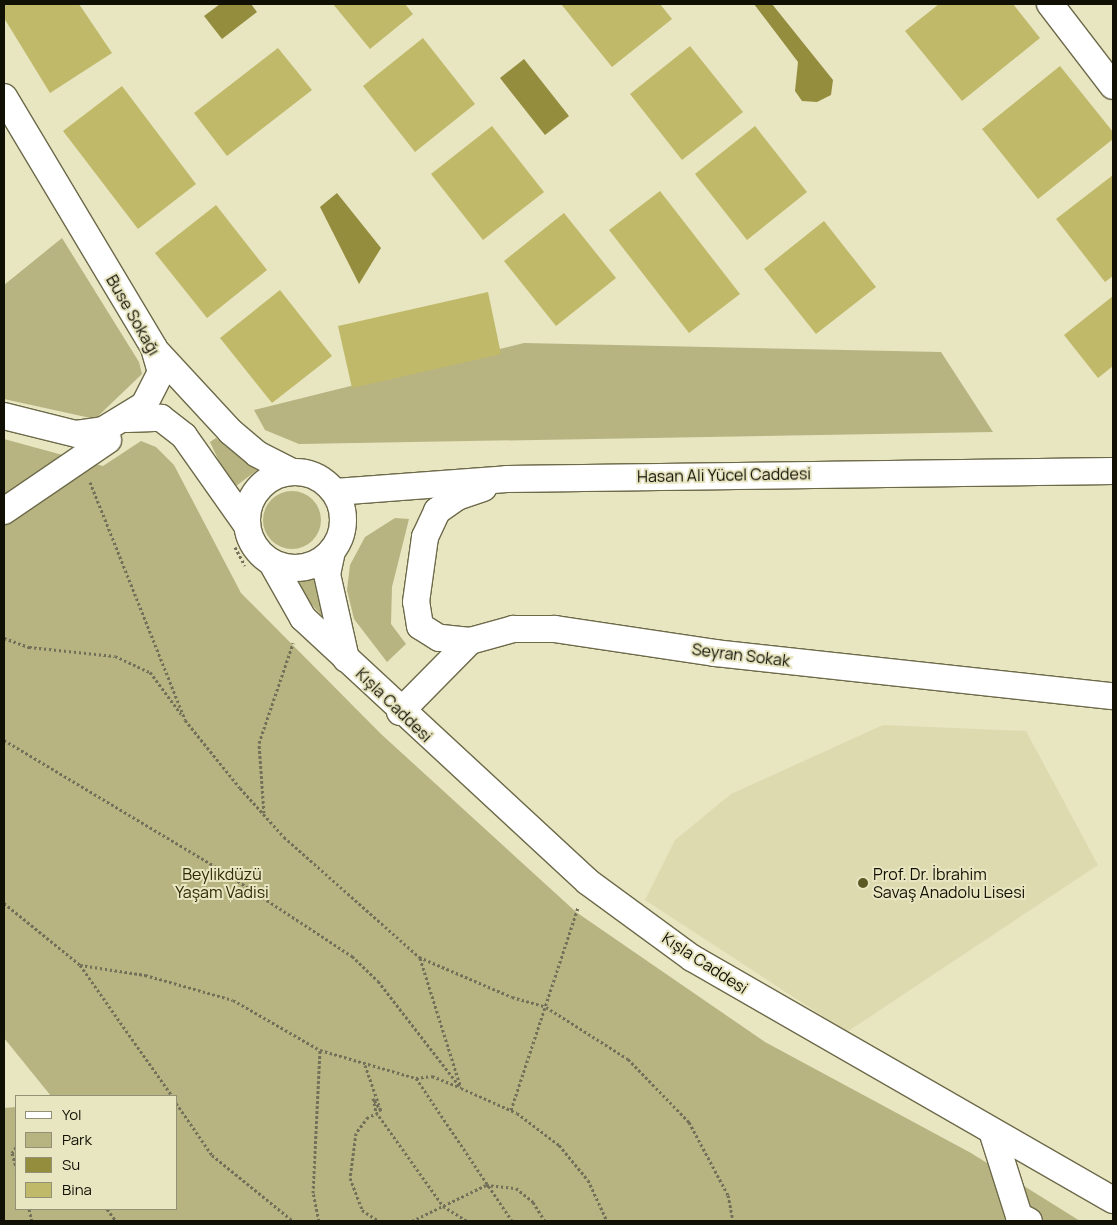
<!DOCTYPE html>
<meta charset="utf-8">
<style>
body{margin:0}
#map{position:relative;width:1117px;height:1225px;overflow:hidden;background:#e8e5c1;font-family:Manrope,sans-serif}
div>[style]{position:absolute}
.built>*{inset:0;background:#dddaaf}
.green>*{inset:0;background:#b7b482}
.round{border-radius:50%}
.water>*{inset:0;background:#948d3d}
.building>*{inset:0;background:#c0b969}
.path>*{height:3px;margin-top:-1.5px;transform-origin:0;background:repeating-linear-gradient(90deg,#727059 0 2.5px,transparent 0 5px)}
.roads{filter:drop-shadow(1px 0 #6d6a4a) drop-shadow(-1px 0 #6d6a4a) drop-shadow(0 1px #6d6a4a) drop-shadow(0 -1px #6d6a4a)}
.minor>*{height:26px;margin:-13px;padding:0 13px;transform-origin:13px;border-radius:13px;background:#fff}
.minor>.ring{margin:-13px;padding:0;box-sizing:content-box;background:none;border:26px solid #fff;border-radius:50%}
.dots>*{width:14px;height:14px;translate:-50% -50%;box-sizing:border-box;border:2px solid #e8e5c1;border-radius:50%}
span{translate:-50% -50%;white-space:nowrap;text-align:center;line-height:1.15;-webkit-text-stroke:4px #e8e5c1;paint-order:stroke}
.street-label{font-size:16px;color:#111004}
.park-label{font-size:16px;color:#2d2a06}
.poi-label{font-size:16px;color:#111004}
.left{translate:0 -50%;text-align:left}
.frame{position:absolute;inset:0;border:5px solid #111004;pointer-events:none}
.legend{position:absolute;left:15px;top:1095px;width:162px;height:115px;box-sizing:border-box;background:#e8e5c1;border:1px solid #929075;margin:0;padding:6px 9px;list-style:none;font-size:15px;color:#111004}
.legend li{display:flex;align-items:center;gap:10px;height:25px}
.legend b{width:25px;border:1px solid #929075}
</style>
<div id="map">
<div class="built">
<i style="clip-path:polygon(883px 725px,1026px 731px,1098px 865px,847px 1032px,645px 900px,675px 840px,731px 794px)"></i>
</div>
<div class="green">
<i style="clip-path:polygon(62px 238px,139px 362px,142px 374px,95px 419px,4px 399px,4px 285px)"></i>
<i style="clip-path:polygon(524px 343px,941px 352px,993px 432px,299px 444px,265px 430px,254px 410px)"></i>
<i style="clip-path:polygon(216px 438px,260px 468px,232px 489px,210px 442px)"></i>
<i style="clip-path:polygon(4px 439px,103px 466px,141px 441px,156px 447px,174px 465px,241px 593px,381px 734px,576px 912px,765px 1042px,971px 1153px,1080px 1221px,4px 1221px,4px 1108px,16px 1107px,16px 1209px,176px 1209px,176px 1096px,51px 1096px,4px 1038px)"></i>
<i class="round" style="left:263px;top:491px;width:58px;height:58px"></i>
<i style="clip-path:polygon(395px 518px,409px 519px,392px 587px,391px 624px,406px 644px,387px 662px,354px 619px,347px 590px,350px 565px,365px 537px)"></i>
<i style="clip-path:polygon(315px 576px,323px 617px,293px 584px)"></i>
</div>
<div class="water">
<i style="clip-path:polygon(220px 4px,251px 4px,257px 12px,222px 39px,204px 16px)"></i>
<i style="clip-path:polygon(754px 4px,772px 4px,833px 80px,831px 95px,817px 102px,802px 101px,795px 91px,798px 62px)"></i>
<i style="clip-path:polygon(524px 59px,569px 116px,545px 135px,500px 78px)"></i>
<i style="clip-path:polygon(337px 193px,381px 248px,359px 284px,320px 207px)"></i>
</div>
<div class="building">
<i style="clip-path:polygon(4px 4px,79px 4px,112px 53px,50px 93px,4px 18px)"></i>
<i style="clip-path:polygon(333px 4px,405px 4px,413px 14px,370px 49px)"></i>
<i style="clip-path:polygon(561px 4px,660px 4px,672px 19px,612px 67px)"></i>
<i style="clip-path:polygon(939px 4px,1013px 4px,1040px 38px,962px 101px,905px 31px)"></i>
<i style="clip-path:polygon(423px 38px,475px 104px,415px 152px,363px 86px)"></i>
<i style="clip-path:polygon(690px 46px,743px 112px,682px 160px,630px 94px)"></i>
<i style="clip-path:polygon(278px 48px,312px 90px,227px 156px,194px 113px)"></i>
<i style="clip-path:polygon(1060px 66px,1113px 132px,1113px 139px,1038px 199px,982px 129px)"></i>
<i style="clip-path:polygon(122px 86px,196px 184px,138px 229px,63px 131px)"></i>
<i style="clip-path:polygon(492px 126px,544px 192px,483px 240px,431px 174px)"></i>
<i style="clip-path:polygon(755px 126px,807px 192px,747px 240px,695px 174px)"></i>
<i style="clip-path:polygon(1113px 175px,1113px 276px,1105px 282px,1056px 219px)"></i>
<i style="clip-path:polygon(660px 191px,740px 294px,689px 333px,609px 230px)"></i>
<i style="clip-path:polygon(216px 205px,267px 270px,207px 318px,155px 253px)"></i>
<i style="clip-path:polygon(564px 213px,616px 278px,556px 326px,504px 261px)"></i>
<i style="clip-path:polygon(824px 221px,876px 287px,816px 334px,764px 269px)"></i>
<i style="clip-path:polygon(280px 290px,332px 356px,272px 403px,220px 338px)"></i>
<i style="clip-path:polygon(488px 292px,501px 354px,352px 388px,338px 326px)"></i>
<i style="clip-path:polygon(1113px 296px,1113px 366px,1098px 378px,1064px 335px)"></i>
</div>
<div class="path">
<i style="left:90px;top:482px;width:256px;rotate:68.2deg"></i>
<i style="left:185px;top:720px;width:87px;rotate:51deg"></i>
<i style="left:240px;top:788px;width:66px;rotate:48.1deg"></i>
<i style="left:284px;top:837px;width:181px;rotate:41.6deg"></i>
<i style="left:419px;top:957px;width:101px;rotate:23.3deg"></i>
<i style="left:512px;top:997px;width:35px;rotate:16deg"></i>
<i style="left:546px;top:1007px;width:97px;rotate:32.4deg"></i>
<i style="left:628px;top:1059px;width:88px;rotate:45.9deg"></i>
<i style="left:689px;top:1122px;width:83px;rotate:61.9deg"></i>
<i style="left:728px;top:1195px;width:26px;rotate:79deg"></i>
<i style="left:235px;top:547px;width:21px;rotate:62deg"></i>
<i style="left:4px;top:638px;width:27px;rotate:20deg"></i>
<i style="left:29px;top:647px;width:86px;rotate:6deg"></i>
<i style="left:115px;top:656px;width:38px;rotate:25deg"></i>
<i style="left:150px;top:672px;width:52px;rotate:53.6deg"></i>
<i style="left:4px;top:740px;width:253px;rotate:30.9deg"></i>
<i style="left:221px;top:870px;width:157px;rotate:33.3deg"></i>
<i style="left:352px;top:956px;width:36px;rotate:44deg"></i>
<i style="left:378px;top:981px;width:135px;rotate:52.2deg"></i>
<i style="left:461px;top:1088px;width:61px;rotate:24.1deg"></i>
<i style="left:517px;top:1113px;width:53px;rotate:37.3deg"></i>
<i style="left:559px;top:1145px;width:45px;rotate:50.4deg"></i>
<i style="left:588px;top:1180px;width:45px;rotate:65.1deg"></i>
<i style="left:264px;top:813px;width:70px;rotate:-94.1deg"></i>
<i style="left:259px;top:743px;width:106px;rotate:-71.2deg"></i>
<i style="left:4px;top:903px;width:98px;rotate:39.2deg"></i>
<i style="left:80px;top:965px;width:160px;rotate:54.9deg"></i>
<i style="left:420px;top:958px;width:133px;rotate:72.5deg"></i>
<i style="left:80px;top:965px;width:66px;rotate:8.7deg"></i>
<i style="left:145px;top:975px;width:91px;rotate:15.9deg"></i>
<i style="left:233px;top:1000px;width:100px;rotate:29.9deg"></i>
<i style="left:320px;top:1050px;width:100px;rotate:16.3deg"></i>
<i style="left:416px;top:1078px;width:16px;rotate:-7deg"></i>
<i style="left:432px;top:1076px;width:31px;rotate:22deg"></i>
<i style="left:365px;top:1065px;width:49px;rotate:70.8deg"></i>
<i style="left:381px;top:1111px;width:15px;rotate:-122deg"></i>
<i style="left:373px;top:1098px;width:14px;rotate:78deg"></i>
<i style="left:376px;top:1112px;width:115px;rotate:54.5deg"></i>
<i style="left:443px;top:1206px;width:28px;rotate:32deg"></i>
<i style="left:416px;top:1078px;width:172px;rotate:56.1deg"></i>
<i style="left:176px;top:1103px;width:63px;rotate:55.3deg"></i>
<i style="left:212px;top:1155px;width:104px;rotate:39.2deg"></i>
<i style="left:511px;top:1110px;width:213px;rotate:-71.7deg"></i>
<i style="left:378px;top:1113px;width:11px;rotate:158deg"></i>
<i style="left:368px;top:1117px;width:20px;rotate:127deg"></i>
<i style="left:356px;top:1133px;width:45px;rotate:97.6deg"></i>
<i style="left:350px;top:1178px;width:34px;rotate:69deg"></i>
<i style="left:362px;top:1210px;width:20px;rotate:33deg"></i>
<i style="left:16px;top:1147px;width:7px;rotate:124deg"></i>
<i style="left:12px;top:1153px;width:15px;rotate:74deg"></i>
<i style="left:29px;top:1209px;width:12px;rotate:76deg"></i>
<i style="left:107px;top:1209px;width:15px;rotate:53deg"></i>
<i style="left:319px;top:1221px;width:29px;rotate:-102deg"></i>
<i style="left:313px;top:1193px;width:143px;rotate:-87.2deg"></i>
<i style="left:412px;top:1221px;width:82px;rotate:-25.9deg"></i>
<i style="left:486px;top:1185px;width:30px;rotate:6deg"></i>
<i style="left:516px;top:1188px;width:22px;rotate:39deg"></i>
<i style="left:533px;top:1202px;width:22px;rotate:58deg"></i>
</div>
<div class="roads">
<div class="minor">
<i style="left:1050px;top:4px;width:103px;rotate:52.5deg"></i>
<i style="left:4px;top:97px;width:292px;rotate:59.1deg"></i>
<i style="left:154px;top:348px;width:25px;rotate:74deg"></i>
<i style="left:161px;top:372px;width:37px;rotate:117deg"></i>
<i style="left:144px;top:405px;width:48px;rotate:148.6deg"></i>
<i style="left:103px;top:430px;width:27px;rotate:172deg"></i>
<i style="left:76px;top:434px;width:74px;rotate:-166deg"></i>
<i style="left:156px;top:351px;width:110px;rotate:47.2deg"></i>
<i style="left:231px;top:432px;width:34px;rotate:40deg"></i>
<i style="left:257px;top:454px;width:37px;rotate:27deg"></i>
<i style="left:127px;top:419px;width:34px;rotate:-2deg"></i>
<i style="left:161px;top:418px;width:29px;rotate:38deg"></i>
<i style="left:184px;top:436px;width:108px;rotate:54.8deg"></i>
<i class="ring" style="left:247px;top:472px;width:70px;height:70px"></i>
<i style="left:335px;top:492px;width:172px;rotate:-4.3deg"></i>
<i style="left:507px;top:479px;width:606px;rotate:-0.76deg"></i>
<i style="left:4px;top:511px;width:126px;rotate:-34.3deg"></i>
<i style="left:332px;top:551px;width:24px;rotate:102deg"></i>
<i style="left:327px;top:574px;width:87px;rotate:77.4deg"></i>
<i style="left:272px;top:563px;width:63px;rotate:60.6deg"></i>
<i style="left:303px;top:618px;width:388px;rotate:42.8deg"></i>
<i style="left:588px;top:882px;width:129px;rotate:36.2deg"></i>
<i style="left:692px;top:958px;width:486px;rotate:29.9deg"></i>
<i style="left:470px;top:641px;width:31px;rotate:-174deg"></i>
<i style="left:439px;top:638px;width:22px;rotate:-148deg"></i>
<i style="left:420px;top:626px;width:24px;rotate:-99deg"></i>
<i style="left:416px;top:602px;width:66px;rotate:-82.1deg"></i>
<i style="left:425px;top:537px;width:29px;rotate:-65deg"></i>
<i style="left:437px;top:511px;width:24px;rotate:-35deg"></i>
<i style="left:457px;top:497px;width:28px;rotate:-19deg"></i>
<i style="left:400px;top:712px;width:100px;rotate:-45.4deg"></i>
<i style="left:470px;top:641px;width:45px;rotate:-15.6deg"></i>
<i style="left:513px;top:629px;width:42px"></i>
<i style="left:555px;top:629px;width:162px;rotate:8.5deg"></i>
<i style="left:715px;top:653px;width:400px;rotate:6.2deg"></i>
<i style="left:992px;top:1131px;width:89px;rotate:72.4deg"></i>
<i style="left:1019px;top:1216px;width:11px;rotate:27deg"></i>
</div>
</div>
<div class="dots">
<i style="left:863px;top:883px;background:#5d5925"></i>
</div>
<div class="street-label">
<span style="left:133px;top:315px;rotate:60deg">Buse Sokağı</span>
<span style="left:724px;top:475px;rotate:-1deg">Hasan Ali Yücel Caddesi</span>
<span style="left:741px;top:655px;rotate:7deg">Seyran Sokak</span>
<span style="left:394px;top:705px;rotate:44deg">Kışla Caddesi</span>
<span style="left:705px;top:963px;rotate:33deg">Kışla Caddesi</span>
</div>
<div class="park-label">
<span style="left:222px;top:883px">Beylikdüzü<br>Yaşam Vadisi</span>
</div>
<div class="poi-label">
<span class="left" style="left:873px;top:883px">Prof. Dr. İbrahim<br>Savaş Anadolu Lisesi</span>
</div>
<div class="frame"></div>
<ul class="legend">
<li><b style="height:6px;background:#fff"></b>Yol</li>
<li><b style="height:14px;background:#b7b482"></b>Park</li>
<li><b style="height:14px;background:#948d3d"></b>Su</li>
<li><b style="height:14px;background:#c0b969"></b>Bina</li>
</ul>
</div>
